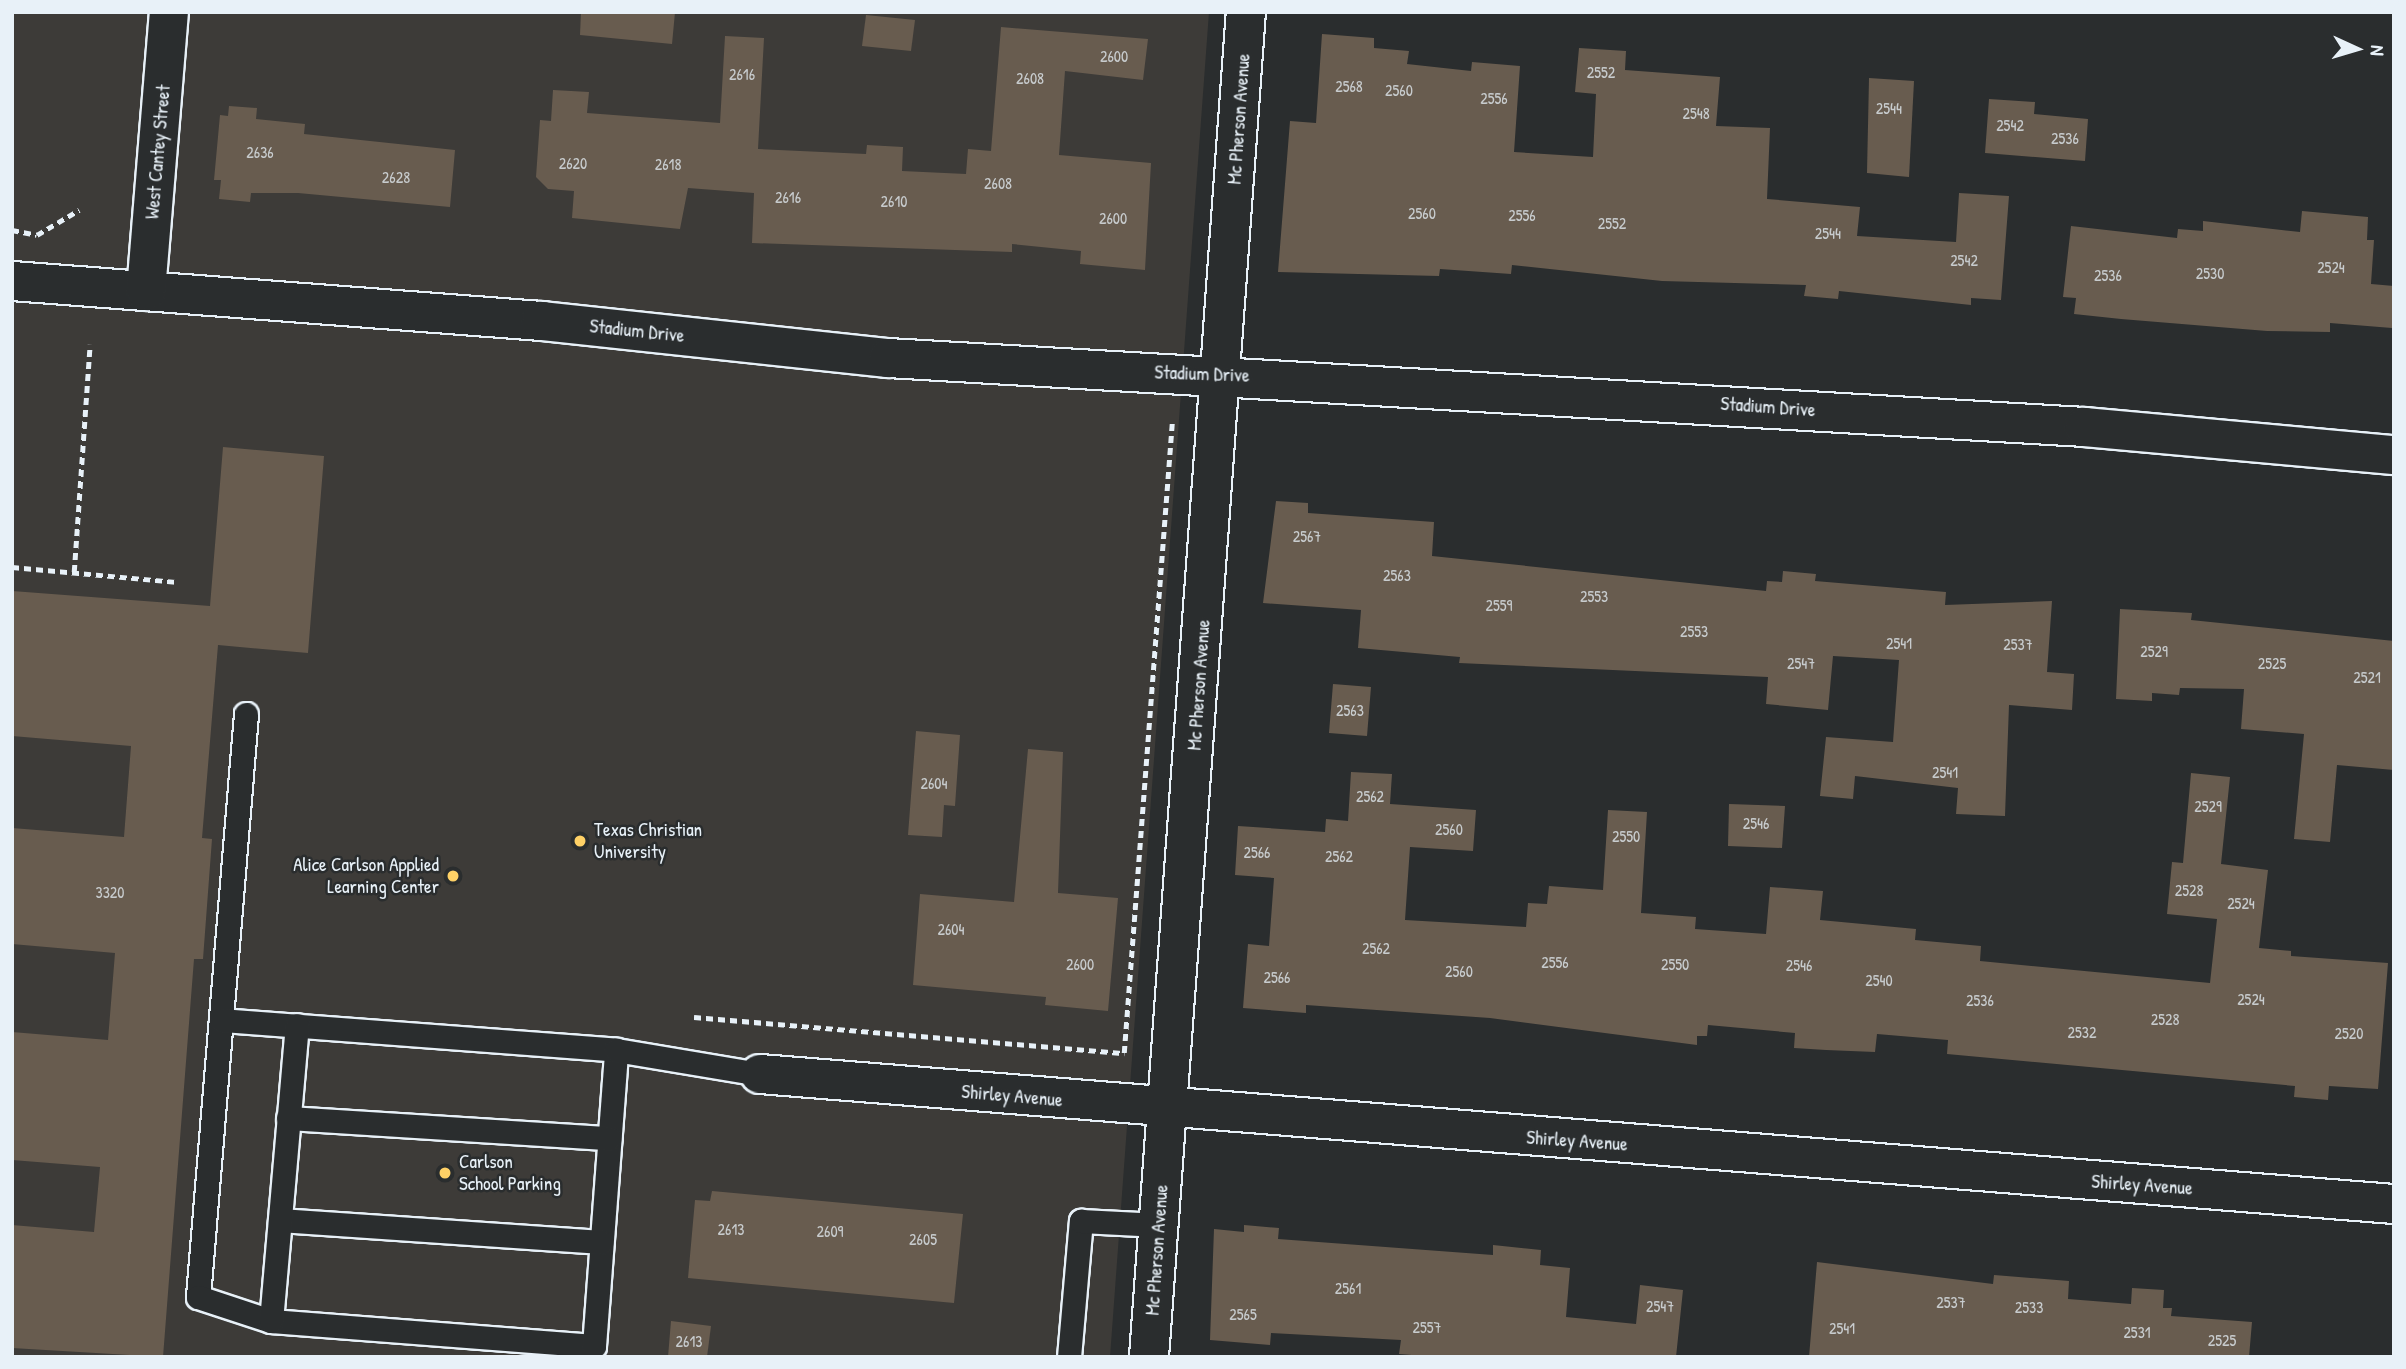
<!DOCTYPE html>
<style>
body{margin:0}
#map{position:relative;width:2406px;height:1369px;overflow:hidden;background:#2a2d2e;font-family:"Patrick Hand",sans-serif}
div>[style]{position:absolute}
.built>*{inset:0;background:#3d3b38}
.building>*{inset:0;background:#685c4f}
.path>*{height:4.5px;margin-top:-2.25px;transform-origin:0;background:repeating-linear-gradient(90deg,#e8f1f8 0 7px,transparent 0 12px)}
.roads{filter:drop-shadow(2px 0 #e8f1f8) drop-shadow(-2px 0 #e8f1f8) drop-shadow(0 2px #e8f1f8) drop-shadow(0 -2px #e8f1f8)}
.service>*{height:23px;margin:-11.5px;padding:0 11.5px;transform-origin:11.5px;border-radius:11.5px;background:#2a2d2e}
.minor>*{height:38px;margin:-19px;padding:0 19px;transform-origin:19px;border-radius:19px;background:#2a2d2e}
.dots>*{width:19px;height:19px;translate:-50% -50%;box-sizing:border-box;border:4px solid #2a2d2e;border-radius:50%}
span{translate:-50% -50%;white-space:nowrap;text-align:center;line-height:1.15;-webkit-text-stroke:5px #2a2d2e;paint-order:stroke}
.number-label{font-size:16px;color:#c8ccce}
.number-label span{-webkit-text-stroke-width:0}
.street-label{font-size:19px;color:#e8f1f8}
.poi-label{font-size:19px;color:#e8f1f8}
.left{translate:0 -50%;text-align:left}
.right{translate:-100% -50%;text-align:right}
.frame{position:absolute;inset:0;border:14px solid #e8f1f8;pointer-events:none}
.north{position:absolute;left:2322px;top:14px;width:70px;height:70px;-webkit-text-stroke:5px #2a2d2e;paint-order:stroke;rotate:94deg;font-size:19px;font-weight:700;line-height:28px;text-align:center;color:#e8f1f8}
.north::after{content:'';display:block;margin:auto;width:24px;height:32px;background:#e8f1f8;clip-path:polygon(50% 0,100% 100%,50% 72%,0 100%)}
</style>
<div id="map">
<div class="built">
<i style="clip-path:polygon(12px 12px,1209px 12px,1110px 1357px,12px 1357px)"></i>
</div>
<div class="building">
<i style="clip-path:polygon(581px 12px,675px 12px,672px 44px,580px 35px)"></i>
<i style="clip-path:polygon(866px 15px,915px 20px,911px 51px,862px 46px)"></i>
<i style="clip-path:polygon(1001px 27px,1148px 39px,1143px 80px,1065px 71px,1059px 155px,1151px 163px,1145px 270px,1080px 264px,1081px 251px,1012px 244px,1012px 252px,752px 243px,754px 193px,688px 188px,680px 229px,572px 218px,574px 191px,548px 189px,536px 177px,540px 120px,551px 121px,553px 90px,589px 92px,587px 113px,720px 123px,725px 36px,764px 38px,758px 149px,866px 154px,867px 145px,903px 147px,902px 171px,966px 174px,968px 149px,991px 151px)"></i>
<i style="clip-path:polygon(1322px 34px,1374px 38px,1374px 48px,1409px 51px,1407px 64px,1471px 71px,1472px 62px,1520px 66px,1514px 152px,1593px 157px,1596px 94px,1575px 92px,1579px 48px,1626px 51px,1625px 70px,1720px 77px,1716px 126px,1770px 128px,1767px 199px,1860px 207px,1857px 236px,1956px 242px,1959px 193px,2009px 196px,2001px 300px,1971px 298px,1971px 305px,1839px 291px,1838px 299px,1804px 296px,1806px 285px,1662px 281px,1512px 265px,1511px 274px,1440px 269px,1439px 276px,1278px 272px,1290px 121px,1316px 123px)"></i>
<i style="clip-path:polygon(1869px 78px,1914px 81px,1909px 177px,1867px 173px)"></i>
<i style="clip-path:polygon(1989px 99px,2035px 102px,2034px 114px,2088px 119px,2085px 161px,1985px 153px)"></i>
<i style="clip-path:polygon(229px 106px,257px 108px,256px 119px,305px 124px,304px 134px,455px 150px,450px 207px,298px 193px,251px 193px,250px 202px,219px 199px,221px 180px,214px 180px,220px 115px,228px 116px)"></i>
<i style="clip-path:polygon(2302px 211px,2368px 217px,2367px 240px,2374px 240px,2371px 284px,2394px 286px,2392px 328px,2330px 323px,2330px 332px,2267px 331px,2121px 319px,2074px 314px,2076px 298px,2063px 297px,2071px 226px,2177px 238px,2178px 229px,2203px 231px,2203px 221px,2300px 232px)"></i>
<i style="clip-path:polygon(223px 447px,324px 456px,308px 653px,218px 645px,202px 838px,212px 839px,203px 959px,194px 959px,163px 1357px,12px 1348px,12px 1225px,94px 1232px,100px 1167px,12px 1160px,12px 1032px,108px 1040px,115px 953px,12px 944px,12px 828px,124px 837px,131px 746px,12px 736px,12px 591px,210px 606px)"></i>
<i style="clip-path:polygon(1276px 501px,1308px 503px,1308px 513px,1434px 522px,1432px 556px,1766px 591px,1767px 581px,1782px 582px,1783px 571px,1816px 574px,1815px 581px,1946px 592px,1945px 605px,2052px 601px,2047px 672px,2074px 674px,2072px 710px,2009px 705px,2005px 816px,1956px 814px,1958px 788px,1855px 776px,1853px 799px,1820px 796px,1826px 737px,1893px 742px,1899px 660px,1833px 656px,1828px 710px,1766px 704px,1768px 677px,1459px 663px,1460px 657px,1358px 648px,1361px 610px,1263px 603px)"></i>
<i style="clip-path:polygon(2120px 609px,2192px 613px,2191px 620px,2394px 641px,2394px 770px,2337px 765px,2330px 842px,2294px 839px,2304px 734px,2241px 729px,2244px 689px,2180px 688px,2179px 695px,2152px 693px,2152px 701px,2116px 699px)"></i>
<i style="clip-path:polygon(1333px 684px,1371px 687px,1367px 736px,1329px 733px)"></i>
<i style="clip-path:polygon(916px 731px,960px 735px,955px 806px,944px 805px,942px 837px,908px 835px)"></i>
<i style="clip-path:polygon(1028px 749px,1063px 752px,1058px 893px,1118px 898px,1108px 1011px,1045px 1005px,1046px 997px,913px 985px,920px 894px,1014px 902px)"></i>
<i style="clip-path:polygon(1351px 772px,1392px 774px,1390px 804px,1476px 810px,1473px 851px,1410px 847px,1405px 920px,1526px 927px,1528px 903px,1547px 904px,1549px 886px,1603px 890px,1608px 810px,1647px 812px,1641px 913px,1696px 917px,1695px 929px,1766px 934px,1770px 887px,1823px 891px,1820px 920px,1916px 929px,1915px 940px,1981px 946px,1980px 961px,2210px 983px,2217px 919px,2167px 914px,2172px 862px,2183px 863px,2191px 773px,2230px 777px,2221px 864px,2268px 870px,2259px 948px,2291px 951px,2291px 956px,2388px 963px,2378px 1089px,2329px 1086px,2328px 1100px,2294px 1097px,2295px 1086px,1947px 1054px,1948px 1040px,1877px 1034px,1875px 1052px,1826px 1050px,1794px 1048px,1795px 1033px,1708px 1025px,1707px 1036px,1697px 1036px,1697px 1045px,1490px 1018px,1306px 1005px,1306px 1013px,1243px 1008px,1248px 944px,1269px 946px,1274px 878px,1235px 875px,1238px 826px,1325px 832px,1326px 819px,1348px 821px)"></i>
<i style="clip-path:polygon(1729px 804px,1785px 806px,1782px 848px,1728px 846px)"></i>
<i style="clip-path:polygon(712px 1191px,963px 1214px,954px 1303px,688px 1278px,695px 1200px,710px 1201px)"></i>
<i style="clip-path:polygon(1244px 1225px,1279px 1228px,1278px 1239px,1493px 1255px,1493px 1245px,1541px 1250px,1540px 1265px,1570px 1268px,1566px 1317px,1636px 1324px,1640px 1285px,1683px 1290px,1676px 1357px,1437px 1357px,1399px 1354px,1401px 1340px,1271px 1333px,1270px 1345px,1210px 1340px,1214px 1229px,1244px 1232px)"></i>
<i style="clip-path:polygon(1817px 1262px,1993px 1284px,1994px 1275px,2069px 1281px,2068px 1299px,2131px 1304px,2132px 1288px,2164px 1290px,2163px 1308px,2172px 1308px,2171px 1316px,2252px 1322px,2249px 1357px,1809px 1357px)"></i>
<i style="clip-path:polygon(671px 1321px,711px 1326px,707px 1357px,668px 1357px)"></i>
</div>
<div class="path">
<i style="left:12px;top:230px;width:25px;rotate:11deg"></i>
<i style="left:37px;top:235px;width:49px;rotate:-30.8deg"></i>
<i style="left:12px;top:567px;width:167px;rotate:5.2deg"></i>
<i style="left:74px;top:572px;width:228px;rotate:-86deg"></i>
<i style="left:694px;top:1017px;width:432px;rotate:4.8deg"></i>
<i style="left:1124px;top:1053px;width:632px;rotate:-85.64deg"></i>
</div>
<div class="roads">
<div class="service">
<i style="left:246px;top:714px;width:585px;rotate:94.71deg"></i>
<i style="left:198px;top:1297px;width:77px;rotate:18.2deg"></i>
<i style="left:271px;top:1321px;width:324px;rotate:4.4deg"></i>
<i style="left:594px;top:1346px;width:297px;rotate:-85.7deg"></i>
<i style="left:221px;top:1020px;width:396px;rotate:4.3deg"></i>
<i style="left:616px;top:1050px;width:146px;rotate:9.5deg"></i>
<i style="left:288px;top:1118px;width:322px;rotate:3.6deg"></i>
<i style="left:280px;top:1220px;width:322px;rotate:3.9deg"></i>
<i style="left:271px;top:1321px;width:297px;rotate:-85deg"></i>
<i style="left:1069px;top:1357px;width:137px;rotate:-85deg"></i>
<i style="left:1081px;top:1221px;width:78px;rotate:2.9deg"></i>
</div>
<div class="minor">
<i style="left:12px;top:281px;width:531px;rotate:4.32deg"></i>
<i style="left:541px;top:321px;width:349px;rotate:6.1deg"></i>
<i style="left:888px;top:358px;width:1198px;rotate:3.3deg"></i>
<i style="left:2084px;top:427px;width:311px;rotate:5.2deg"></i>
<i style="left:146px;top:291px;width:280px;rotate:-85.3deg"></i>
<i style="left:760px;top:1074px;width:1639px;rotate:4.55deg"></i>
<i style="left:1149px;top:1357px;width:1348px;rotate:-85.88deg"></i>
</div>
</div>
<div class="dots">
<i style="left:580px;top:841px;background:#ffd166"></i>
<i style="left:453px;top:876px;background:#ffd166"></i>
<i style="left:445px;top:1173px;background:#ffd166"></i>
</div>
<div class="number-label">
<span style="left:1114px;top:56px">2600</span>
<span style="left:1601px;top:72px">2552</span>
<span style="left:742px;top:74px">2616</span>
<span style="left:1030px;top:78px">2608</span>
<span style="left:1349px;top:86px">2568</span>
<span style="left:1399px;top:90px">2560</span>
<span style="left:1494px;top:98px">2556</span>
<span style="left:1889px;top:108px">2544</span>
<span style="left:1696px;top:113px">2548</span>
<span style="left:2010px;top:125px">2542</span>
<span style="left:2065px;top:138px">2536</span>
<span style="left:260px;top:152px">2636</span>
<span style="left:573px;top:163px">2620</span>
<span style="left:668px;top:164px">2618</span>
<span style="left:396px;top:177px">2628</span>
<span style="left:998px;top:183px">2608</span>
<span style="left:788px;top:197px">2616</span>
<span style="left:894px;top:201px">2610</span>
<span style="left:1422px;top:213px">2560</span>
<span style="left:1522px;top:215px">2556</span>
<span style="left:1113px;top:218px">2600</span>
<span style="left:1612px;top:223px">2552</span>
<span style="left:1828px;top:233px">2544</span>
<span style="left:1964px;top:260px">2542</span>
<span style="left:2331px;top:267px">2524</span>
<span style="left:2210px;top:273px">2530</span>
<span style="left:2108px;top:275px">2536</span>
<span style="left:1307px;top:536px">2567</span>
<span style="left:1397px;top:575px">2563</span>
<span style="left:1594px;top:596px">2553</span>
<span style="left:1499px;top:605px">2559</span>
<span style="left:1694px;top:631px">2553</span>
<span style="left:1899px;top:643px">2541</span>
<span style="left:2018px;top:644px">2537</span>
<span style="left:2154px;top:651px">2529</span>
<span style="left:1801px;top:663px">2547</span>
<span style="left:2272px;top:663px">2525</span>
<span style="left:2367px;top:677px">2521</span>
<span style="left:1350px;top:710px">2563</span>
<span style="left:1945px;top:772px">2541</span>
<span style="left:934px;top:783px">2604</span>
<span style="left:1370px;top:796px">2562</span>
<span style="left:2208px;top:806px">2529</span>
<span style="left:1756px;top:823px">2546</span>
<span style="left:1449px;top:829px">2560</span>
<span style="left:1626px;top:836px">2550</span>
<span style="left:1257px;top:852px">2566</span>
<span style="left:1339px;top:856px">2562</span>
<span style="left:2189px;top:890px">2528</span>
<span style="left:110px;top:892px">3320</span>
<span style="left:2241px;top:903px">2524</span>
<span style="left:951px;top:929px">2604</span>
<span style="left:1376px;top:948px">2562</span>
<span style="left:1555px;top:962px">2556</span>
<span style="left:1080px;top:964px">2600</span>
<span style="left:1675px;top:964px">2550</span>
<span style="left:1799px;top:965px">2546</span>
<span style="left:1459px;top:971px">2560</span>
<span style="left:1277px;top:977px">2566</span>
<span style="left:1879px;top:980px">2540</span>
<span style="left:2251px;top:999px">2524</span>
<span style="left:1980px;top:1000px">2536</span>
<span style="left:2165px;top:1019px">2528</span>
<span style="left:2082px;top:1032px">2532</span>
<span style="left:2349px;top:1033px">2520</span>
<span style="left:731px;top:1229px">2613</span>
<span style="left:830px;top:1231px">2609</span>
<span style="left:923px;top:1239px">2605</span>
<span style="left:1348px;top:1288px">2561</span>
<span style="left:1951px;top:1302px">2537</span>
<span style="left:1660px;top:1306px">2547</span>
<span style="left:2029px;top:1307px">2533</span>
<span style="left:1243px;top:1314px">2565</span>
<span style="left:1427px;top:1327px">2557</span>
<span style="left:1842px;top:1328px">2541</span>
<span style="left:2137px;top:1332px">2531</span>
<span style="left:2222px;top:1340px">2525</span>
<span style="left:689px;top:1341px">2613</span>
</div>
<div class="street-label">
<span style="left:1239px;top:119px;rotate:-86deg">Mc Pherson Avenue</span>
<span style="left:158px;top:152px;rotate:-85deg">West Cantey Street</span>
<span style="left:637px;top:331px;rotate:6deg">Stadium Drive</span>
<span style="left:1202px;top:374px;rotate:2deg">Stadium Drive</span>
<span style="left:1768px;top:407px;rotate:4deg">Stadium Drive</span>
<span style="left:1199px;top:685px;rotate:-86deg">Mc Pherson Avenue</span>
<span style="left:1012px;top:1096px;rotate:5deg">Shirley Avenue</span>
<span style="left:1577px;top:1141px;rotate:4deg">Shirley Avenue</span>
<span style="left:2142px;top:1185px;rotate:4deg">Shirley Avenue</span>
<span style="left:1157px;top:1250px;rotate:-86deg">Mc Pherson Avenue</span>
</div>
<div class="poi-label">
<span class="left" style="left:594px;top:841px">Texas Christian<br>University</span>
<span class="right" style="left:439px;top:876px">Alice Carlson Applied<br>Learning Center</span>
<span class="left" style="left:459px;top:1173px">Carlson<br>School Parking</span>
</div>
<div class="frame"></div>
<div class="north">N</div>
</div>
